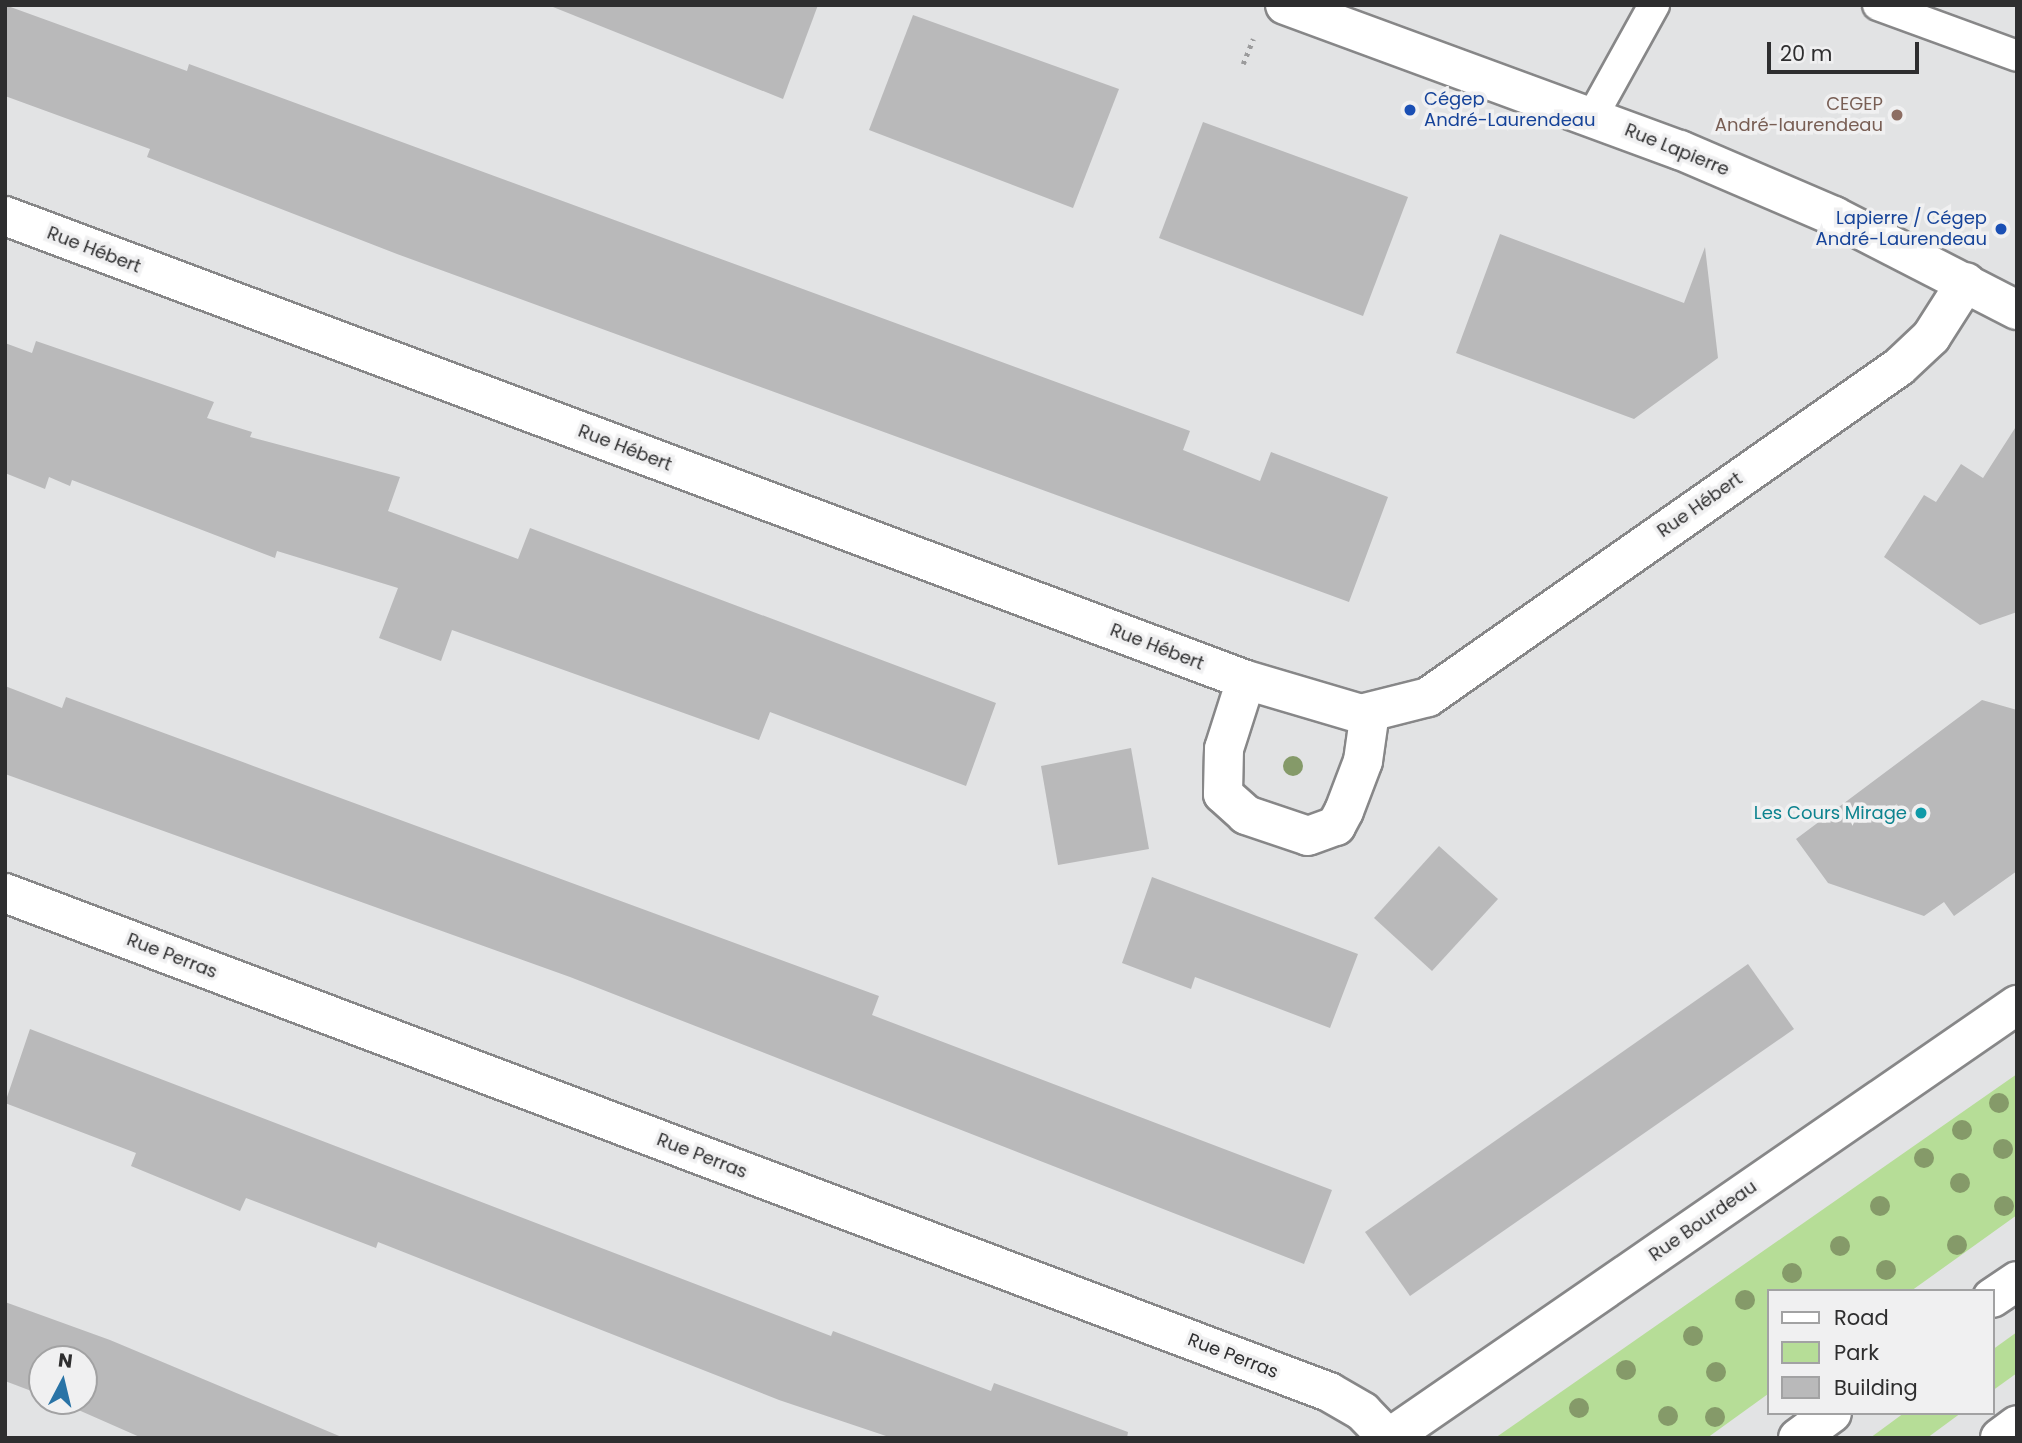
<!DOCTYPE html>
<meta charset="utf-8">
<style>
body{margin:0}
#map{position:relative;width:2022px;height:1443px;overflow:hidden;background:#e2e3e4;font-family:Poppins,sans-serif}
div>[style]{position:absolute}
.green>*{inset:0;background:#b6dd97}
.building>*{inset:0;background:#b9b9ba}
.path>*{height:4.5px;margin-top:-2.25px;transform-origin:0;background:repeating-linear-gradient(90deg,#9b9b9c 0 3.5px,transparent 0 8.5px)}
.roads{filter:drop-shadow(2px 0 #878788) drop-shadow(-2px 0 #878788) drop-shadow(0 2px #878788) drop-shadow(0 -2px #878788)}
.service>*{height:30px;margin:-15px;padding:0 15px;transform-origin:15px;border-radius:15px;background:#fff}
.minor>*{height:38px;margin:-19px;padding:0 19px;transform-origin:19px;border-radius:19px;background:#fff}
.tertiary>*{height:38px;margin:-19px;padding:0 19px;transform-origin:19px;border-radius:19px;background:#fff}
.secondary>*{height:38px;margin:-19px;padding:0 19px;transform-origin:19px;border-radius:19px;background:#fff}
.trees>*{width:20px;height:20px;margin:-10px;border-radius:50%;background:#859a69}
.dots>*{width:19px;height:19px;translate:-50% -50%;box-sizing:border-box;border:4px solid #f0f0f1;border-radius:50%}
span{translate:-50% -50%;white-space:nowrap;text-align:center;line-height:1.15;-webkit-text-stroke:7px #f0f0f1;paint-order:stroke}
.transit-label{font-size:18px;color:#164399}
.left{translate:0 -50%;text-align:left}
.right{translate:-100% -50%;text-align:right}
.education-label{font-size:18px;color:#785e54}
.street-label{font-size:18px;color:#2e2e2f}
.culture-label{font-size:18px;color:#0d838f}
.frame{position:absolute;inset:0;border:7px solid #2e2e2f;pointer-events:none}
.legend{position:absolute;left:1767px;top:1289px;width:228px;height:126px;box-sizing:border-box;background:#f0f0f1;border:2px solid #a2a2a3;margin:0;padding:9px 12px;list-style:none;font-size:21px;color:#2e2e2f}
.legend li{display:flex;align-items:center;gap:14px;height:35px}
.legend b{width:35px;border:2px solid #a2a2a3}
.north{position:absolute;left:28px;top:1345px;width:70px;height:70px;box-sizing:border-box;background:#f0f0f1;border:2px solid #a2a2a3;border-radius:50%;rotate:7deg;font-size:19px;font-weight:700;line-height:28px;text-align:center;color:#2e2e2f}
.north::after{content:'';display:block;margin:auto;width:24px;height:32px;background:#2973a6;clip-path:polygon(50% 0,100% 100%,50% 72%,0 100%)}
.scale{position:absolute;left:1767px;top:42px;width:152px;height:32px;box-sizing:border-box;border:4px solid #2e2e2f;border-top:0;padding-left:9px;font-size:21px;line-height:24px;white-space:nowrap;color:#2e2e2f;-webkit-text-stroke:5px #f0f0f1;paint-order:stroke}
</style>
<div id="map">
<div class="green">
<i style="clip-path:polygon(2017px 1074px,2017px 1215px,1911px 1291px,1768px 1291px,1768px 1394px,1707px 1438px,1495px 1438px)"></i>
<i style="clip-path:polygon(2017px 1332px,2017px 1373px,1992px 1391px,1992px 1350px)"></i>
<i style="clip-path:polygon(1904px 1413px,1961px 1413px,1927px 1438px,1870px 1438px)"></i>
</div>
<div class="building">
<i style="clip-path:polygon(5px 5px,187px 71px,189px 64px,1190px 431px,1183px 450px,1260px 481px,1271px 452px,1388px 497px,1349px 602px,397px 254px,147px 157px,150px 149px,5px 96px)"></i>
<i style="clip-path:polygon(548px 5px,818px 5px,783px 99px)"></i>
<i style="clip-path:polygon(913px 15px,1119px 89px,1073px 208px,869px 130px)"></i>
<i style="clip-path:polygon(1203px 122px,1408px 197px,1363px 316px,1159px 238px)"></i>
<i style="clip-path:polygon(1500px 234px,1684px 303px,1705px 247px,1718px 358px,1634px 419px,1456px 353px)"></i>
<i style="clip-path:polygon(36px 341px,214px 402px,207px 418px,252px 432px,250px 437px,400px 477px,388px 511px,518px 559px,530px 528px,996px 703px,966px 786px,770px 712px,759px 740px,452px 630px,441px 661px,379px 638px,398px 588px,277px 551px,275px 558px,72px 480px,70px 486px,49px 477px,45px 489px,5px 473px,5px 343px,32px 353px)"></i>
<i style="clip-path:polygon(2017px 425px,2017px 612px,1980px 625px,1884px 557px,1924px 495px,1936px 502px,1961px 464px,1983px 478px)"></i>
<i style="clip-path:polygon(5px 686px,62px 708px,66px 697px,879px 996px,872px 1015px,1332px 1190px,1304px 1264px,570px 977px,5px 774px)"></i>
<i style="clip-path:polygon(1982px 700px,2017px 710px,2017px 871px,1954px 916px,1944px 902px,1924px 916px,1828px 883px,1796px 839px)"></i>
<i style="clip-path:polygon(1131px 748px,1149px 849px,1058px 865px,1041px 766px)"></i>
<i style="clip-path:polygon(1439px 846px,1498px 899px,1432px 971px,1374px 918px)"></i>
<i style="clip-path:polygon(1152px 877px,1358px 954px,1330px 1028px,1195px 977px,1191px 989px,1122px 963px)"></i>
<i style="clip-path:polygon(1748px 964px,1794px 1029px,1410px 1296px,1365px 1232px)"></i>
<i style="clip-path:polygon(30px 1029px,831px 1336px,833px 1331px,991px 1391px,994px 1383px,1128px 1432px,1127px 1438px,892px 1438px,779px 1400px,378px 1242px,376px 1248px,246px 1198px,240px 1211px,131px 1166px,136px 1153px,5px 1103px)"></i>
<i style="clip-path:polygon(5px 1302px,110px 1340px,344px 1438px,142px 1438px,58px 1401px,84px 1401px,84px 1359px,42px 1359px,42px 1395px,5px 1381px)"></i>
</div>
<div class="path">
<i style="left:1243px;top:64px;width:27px;rotate:-68deg"></i>
</div>
<div class="roads">
<div class="service">
<i style="left:1878px;top:5px;width:148px;rotate:20.1deg"></i>
<i style="left:1592px;top:117px;width:128px;rotate:-61deg"></i>
</div>
<div class="minor">
<i style="left:5px;top:216px;width:1325px;rotate:20.5deg"></i>
<i style="left:1246px;top:680px;width:120px;rotate:16.5deg"></i>
<i style="left:1361px;top:714px;width:69px;rotate:-14.2deg"></i>
<i style="left:1428px;top:697px;width:575px;rotate:-35.02deg"></i>
<i style="left:1899px;top:367px;width:44px;rotate:-43.2deg"></i>
<i style="left:1931px;top:337px;width:65px;rotate:-57.5deg"></i>
<i style="left:1246px;top:680px;width:72px;rotate:107.7deg"></i>
<i style="left:1224px;top:749px;width:45px;rotate:91.3deg"></i>
<i style="left:1223px;top:794px;width:31px;rotate:42deg"></i>
<i style="left:1246px;top:815px;width:65px;rotate:18.7deg"></i>
<i style="left:1308px;top:836px;width:30px;rotate:-20deg"></i>
<i style="left:1336px;top:826px;width:17px;rotate:-62deg"></i>
<i style="left:1344px;top:811px;width:53px;rotate:-69.2deg"></i>
<i style="left:1363px;top:761px;width:49px;rotate:-81.9deg"></i>
<i style="left:5px;top:893px;width:1415px;rotate:20.65deg"></i>
<i style="left:1329px;top:1392px;width:39px;rotate:30deg"></i>
<i style="left:1363px;top:1412px;width:36px;rotate:46deg"></i>
<i style="left:1389px;top:1438px;width:763px;rotate:-34.59deg"></i>
</div>
<div class="tertiary">
<i style="left:1285px;top:5px;width:421px;rotate:20.2deg"></i>
<i style="left:1680px;top:150px;width:168px;rotate:23.2deg"></i>
<i style="left:1834px;top:216px;width:206px;rotate:27.2deg"></i>
</div>
<div class="secondary">
<i style="left:1992px;top:1298px;width:30px;rotate:-34deg"></i>
<i style="left:1798px;top:1438px;width:42px;rotate:-36.3deg"></i>
<i style="left:2000px;top:1438px;width:21px;rotate:-37deg"></i>
</div>
</div>
<div class="trees">
<i style="left:1293px;top:766px"></i>
<i style="left:1999px;top:1103px"></i>
<i style="left:1962px;top:1130px"></i>
<i style="left:2003px;top:1149px"></i>
<i style="left:1924px;top:1158px"></i>
<i style="left:1960px;top:1183px"></i>
<i style="left:1880px;top:1206px"></i>
<i style="left:2004px;top:1206px"></i>
<i style="left:1957px;top:1245px"></i>
<i style="left:1840px;top:1246px"></i>
<i style="left:1886px;top:1270px"></i>
<i style="left:1792px;top:1273px"></i>
<i style="left:1745px;top:1300px"></i>
<i style="left:1693px;top:1336px"></i>
<i style="left:1626px;top:1370px"></i>
<i style="left:1716px;top:1372px"></i>
<i style="left:1579px;top:1408px"></i>
<i style="left:1668px;top:1416px"></i>
<i style="left:1715px;top:1417px"></i>
</div>
<div class="dots">
<i style="left:1410px;top:110px;background:#1a4fb4"></i>
<i style="left:1897px;top:115px;background:#8d6e63"></i>
<i style="left:2001px;top:229px;background:#1a4fb4"></i>
<i style="left:1921px;top:813px;background:#0f9aa8"></i>
</div>
<div class="transit-label">
<span class="left" style="left:1424px;top:110px">Cégep<br>André-Laurendeau</span>
<span class="right" style="left:1987px;top:229px">Lapierre / Cégep<br>André-Laurendeau</span>
</div>
<div class="education-label">
<span class="right" style="left:1883px;top:115px">CEGEP<br>André-laurendeau</span>
</div>
<div class="street-label">
<span style="left:1677px;top:150px;rotate:22deg">Rue Lapierre</span>
<span style="left:94px;top:250px;rotate:21deg">Rue Hébert</span>
<span style="left:625px;top:448px;rotate:21deg">Rue Hébert</span>
<span style="left:1700px;top:505px;rotate:-35deg">Rue Hébert</span>
<span style="left:1157px;top:647px;rotate:21deg">Rue Hébert</span>
<span style="left:172px;top:956px;rotate:21deg">Rue Perras</span>
<span style="left:702px;top:1156px;rotate:21deg">Rue Perras</span>
<span style="left:1703px;top:1221px;rotate:-35deg">Rue Bourdeau</span>
<span style="left:1233px;top:1356px;rotate:21deg">Rue Perras</span>
</div>
<div class="culture-label">
<span class="right" style="left:1907px;top:813px">Les Cours Mirage</span>
</div>
<div class="frame"></div>
<ul class="legend">
<li><b style="height:9px;background:#fff"></b>Road</li>
<li><b style="height:19px;background:#b6dd97"></b>Park</li>
<li><b style="height:19px;background:#b9b9ba"></b>Building</li>
</ul>
<div class="north">N</div>
<div class="scale">20 m</div>
</div>
